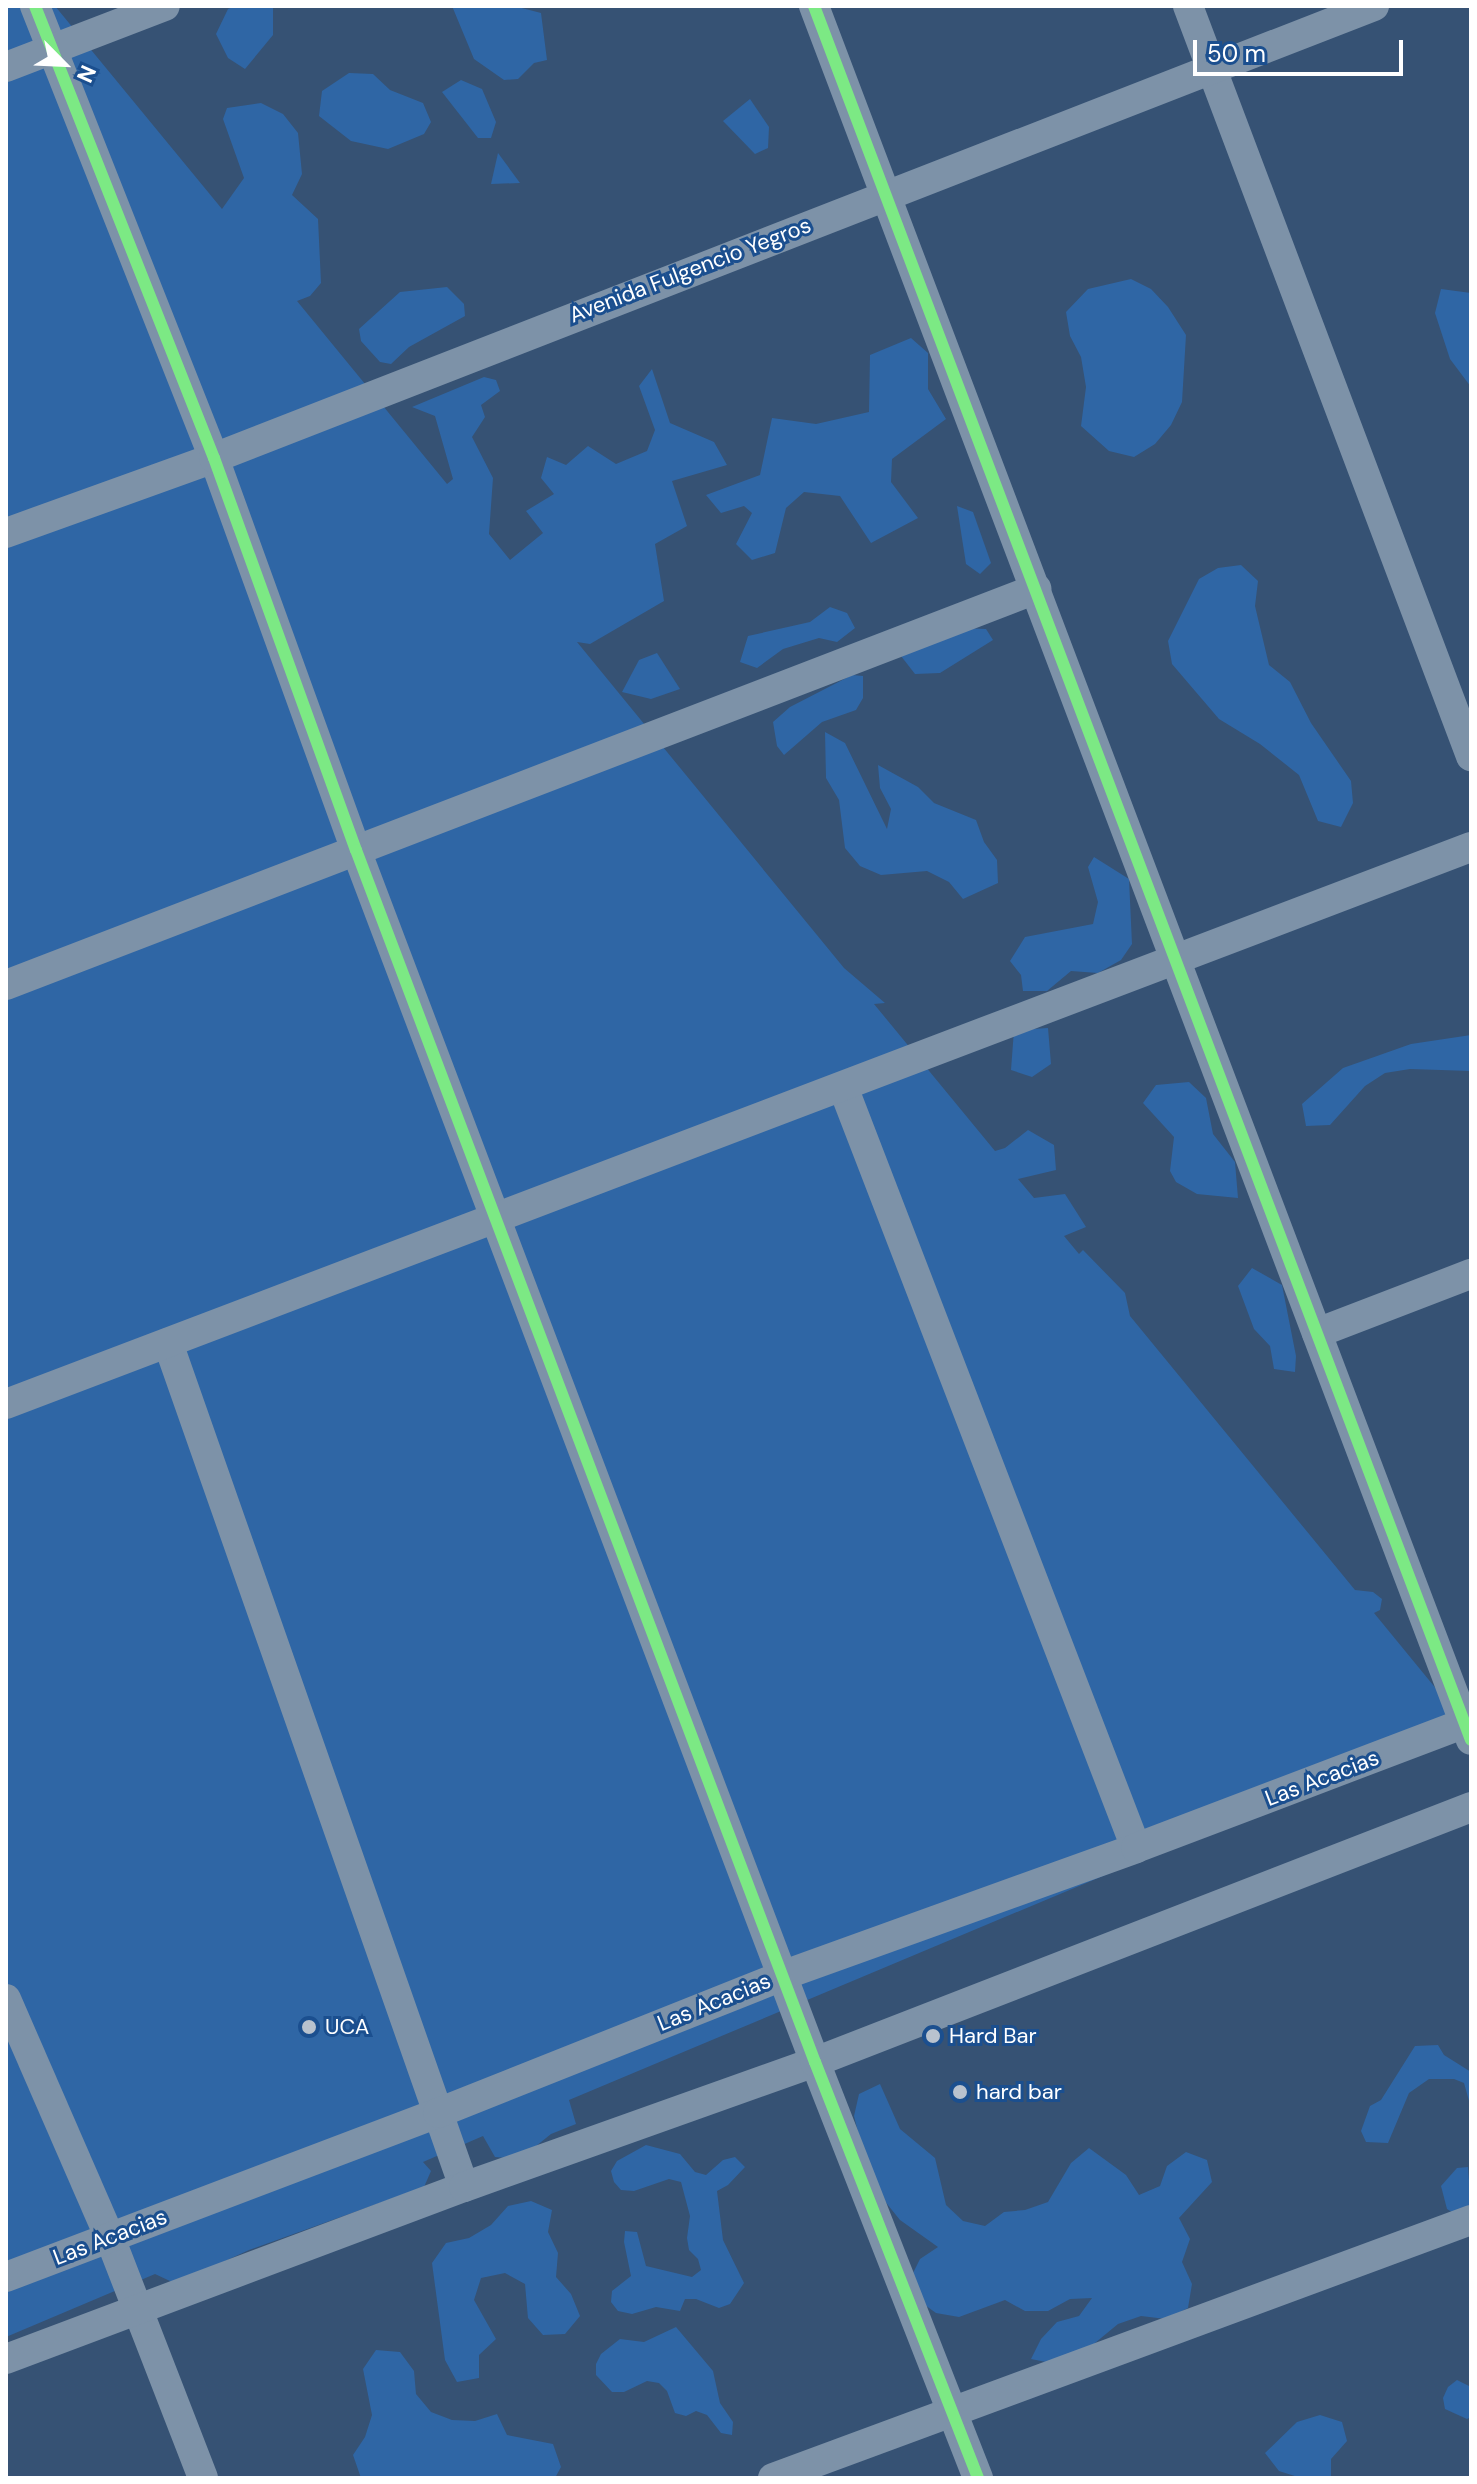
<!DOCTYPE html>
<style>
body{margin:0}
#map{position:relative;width:1477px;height:2484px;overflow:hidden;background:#365274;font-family:"DM Sans",sans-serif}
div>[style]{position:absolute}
.green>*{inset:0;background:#2f66a5}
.street>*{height:30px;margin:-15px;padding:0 15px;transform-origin:15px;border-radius:15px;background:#7d92a8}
.cycleway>*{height:12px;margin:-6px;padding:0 6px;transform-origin:6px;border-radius:6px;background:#7ce984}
.dots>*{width:22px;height:22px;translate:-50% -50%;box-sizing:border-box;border:4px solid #1b4f8f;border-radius:50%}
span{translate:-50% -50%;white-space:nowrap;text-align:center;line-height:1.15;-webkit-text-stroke:6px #1b4f8f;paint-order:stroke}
.street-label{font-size:22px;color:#fff}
.poi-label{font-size:22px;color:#fff}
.left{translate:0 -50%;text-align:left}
.frame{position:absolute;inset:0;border:8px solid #fff;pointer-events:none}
.north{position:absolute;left:24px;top:24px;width:80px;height:80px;-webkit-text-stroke:6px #1b4f8f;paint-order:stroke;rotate:114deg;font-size:22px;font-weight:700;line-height:32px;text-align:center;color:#fff}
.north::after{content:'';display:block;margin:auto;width:28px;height:36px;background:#fff;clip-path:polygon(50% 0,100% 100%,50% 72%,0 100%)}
.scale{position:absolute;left:1193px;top:40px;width:210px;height:36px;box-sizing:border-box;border:4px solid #fff;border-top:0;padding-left:10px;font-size:24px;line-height:28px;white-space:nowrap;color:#fff;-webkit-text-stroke:6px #1b4f8f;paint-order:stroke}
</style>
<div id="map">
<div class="green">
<i style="clip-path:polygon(6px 6px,55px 6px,222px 209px,244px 178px,223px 119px,227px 108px,261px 103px,283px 114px,298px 133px,302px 174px,292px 195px,318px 219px,321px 283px,310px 296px,297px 301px,447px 484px,453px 479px,435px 416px,412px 407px,484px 377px,496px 380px,500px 391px,481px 405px,485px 417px,472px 437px,493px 478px,489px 534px,510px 560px,543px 533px,526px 511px,554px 494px,541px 478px,547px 457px,566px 465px,588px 446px,616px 464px,647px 451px,655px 430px,639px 386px,652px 369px,670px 423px,714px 442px,727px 465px,672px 481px,687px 526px,655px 544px,664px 601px,590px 644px,577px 642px,844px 968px,885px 1003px,874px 1004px,995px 1151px,1005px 1148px,1028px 1130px,1054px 1145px,1056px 1170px,1018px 1179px,1034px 1198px,1065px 1194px,1086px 1227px,1064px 1236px,1079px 1254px,1083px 1250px,1125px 1293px,1130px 1316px,1355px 1590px,1373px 1592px,1382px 1599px,1380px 1610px,1374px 1613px,1465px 1724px,569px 2100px,576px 2124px,551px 2134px,520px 2159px,495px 2157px,483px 2136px,423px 2162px,431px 2171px,424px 2187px,249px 2250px,225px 2261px,185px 2288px,155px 2274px,6px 2337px)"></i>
<i style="clip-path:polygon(235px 6px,273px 6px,273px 35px,245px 69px,228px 58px,216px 34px,228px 9px)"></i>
<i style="clip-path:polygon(452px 6px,514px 6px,541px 13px,547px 60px,534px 63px,518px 79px,504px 80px,474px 59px)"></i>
<i style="clip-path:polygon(349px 73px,373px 74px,390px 90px,423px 103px,431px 122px,424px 134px,388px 149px,351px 141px,319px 116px,322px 91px)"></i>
<i style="clip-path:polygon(461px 80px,482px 89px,496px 122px,491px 138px,478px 138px,442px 92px)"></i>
<i style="clip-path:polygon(750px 99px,769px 127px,768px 148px,755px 154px,723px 121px)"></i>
<i style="clip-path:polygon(498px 153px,520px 183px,491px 184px)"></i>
<i style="clip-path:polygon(1131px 279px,1151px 289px,1168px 307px,1186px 335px,1182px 402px,1171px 425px,1155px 444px,1134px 457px,1109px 451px,1081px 426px,1086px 387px,1081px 357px,1070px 336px,1066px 312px,1088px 289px)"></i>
<i style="clip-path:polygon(447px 287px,464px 304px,465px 316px,409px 347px,391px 364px,380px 362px,361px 341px,359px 329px,400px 292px)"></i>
<i style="clip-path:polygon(1441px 289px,1471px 293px,1471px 387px,1450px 359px,1435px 313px)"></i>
<i style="clip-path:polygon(911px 338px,928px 353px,928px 389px,946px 419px,892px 459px,891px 482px,918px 518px,871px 543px,840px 496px,804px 492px,786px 508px,775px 553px,752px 560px,736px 544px,752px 513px,744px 506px,721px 513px,706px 495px,760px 475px,772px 418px,816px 424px,869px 412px,870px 355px)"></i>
<i style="clip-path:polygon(957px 506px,973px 512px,991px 563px,980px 574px,966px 564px)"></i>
<i style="clip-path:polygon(1241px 565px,1258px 581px,1255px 606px,1269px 665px,1290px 682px,1311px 723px,1351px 781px,1353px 803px,1341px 827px,1318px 821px,1299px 775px,1260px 744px,1219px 719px,1172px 664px,1168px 641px,1199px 579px,1218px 568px)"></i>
<i style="clip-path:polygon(830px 607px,847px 613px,855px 628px,837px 642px,819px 638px,783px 649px,757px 668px,740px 662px,748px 636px,810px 622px)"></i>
<i style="clip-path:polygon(963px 628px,986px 629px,993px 640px,940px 673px,915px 674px,901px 656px)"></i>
<i style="clip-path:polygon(657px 653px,680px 689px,651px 699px,622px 692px,639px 660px)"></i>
<i style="clip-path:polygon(852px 675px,863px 676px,863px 698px,856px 710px,822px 722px,784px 755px,777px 746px,773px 722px,790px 707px)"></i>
<i style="clip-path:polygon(825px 732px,845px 743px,887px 829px,891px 809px,880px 788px,878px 765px,918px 787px,934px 803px,976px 820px,984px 842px,997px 860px,998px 883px,963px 899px,949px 882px,927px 871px,881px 875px,860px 866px,845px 848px,839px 800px,826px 778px)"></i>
<i style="clip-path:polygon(1094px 857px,1129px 879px,1132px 944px,1121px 960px,1098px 973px,1071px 971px,1047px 991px,1023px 991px,1021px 975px,1010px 961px,1025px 937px,1093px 924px,1098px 902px,1088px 867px)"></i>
<i style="clip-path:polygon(1048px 1028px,1051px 1064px,1032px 1077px,1011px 1070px,1014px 1030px)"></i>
<i style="clip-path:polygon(1471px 1035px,1471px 1071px,1410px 1069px,1385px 1073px,1365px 1086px,1330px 1125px,1306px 1126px,1302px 1104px,1343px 1068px,1411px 1044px)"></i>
<i style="clip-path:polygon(1189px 1082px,1206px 1098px,1213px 1134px,1235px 1162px,1238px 1198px,1197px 1194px,1176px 1182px,1170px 1171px,1174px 1137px,1143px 1103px,1156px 1085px)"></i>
<i style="clip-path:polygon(1252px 1268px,1282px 1285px,1296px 1356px,1295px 1372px,1274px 1369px,1270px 1346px,1254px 1329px,1238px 1286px)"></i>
<i style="clip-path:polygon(1438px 2045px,1444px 2055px,1471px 2072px,1471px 2108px,1464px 2083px,1454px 2079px,1429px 2079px,1409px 2093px,1388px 2143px,1366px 2142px,1361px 2131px,1370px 2106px,1381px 2100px,1415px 2046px)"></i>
<i style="clip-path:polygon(880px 2084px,900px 2129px,935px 2158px,946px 2205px,963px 2221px,985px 2226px,1004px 2212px,1025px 2210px,1048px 2202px,1071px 2163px,1089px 2148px,1126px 2175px,1139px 2195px,1160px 2186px,1167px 2166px,1186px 2152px,1207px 2160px,1212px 2182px,1179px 2218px,1190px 2239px,1182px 2262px,1192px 2284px,1188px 2308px,1166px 2319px,1141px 2316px,1118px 2324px,1078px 2357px,1056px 2364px,1031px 2359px,1041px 2339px,1057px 2322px,1079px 2316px,1092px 2298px,1070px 2299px,1048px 2311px,1025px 2311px,1005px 2300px,959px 2317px,936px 2313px,918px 2300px,910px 2279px,920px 2259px,938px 2247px,900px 2220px,871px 2184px,854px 2116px,859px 2094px)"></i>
<i style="clip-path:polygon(646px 2145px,680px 2154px,695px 2172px,706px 2175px,723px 2160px,735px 2157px,745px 2167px,728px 2185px,717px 2191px,723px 2240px,744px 2283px,730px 2304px,719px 2308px,696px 2299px,685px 2299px,680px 2311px,656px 2307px,632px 2314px,618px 2311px,611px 2302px,612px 2291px,631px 2276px,624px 2242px,625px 2231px,637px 2232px,646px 2266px,692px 2277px,701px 2270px,698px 2259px,689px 2250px,687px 2238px,690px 2216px,681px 2182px,669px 2179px,634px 2191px,621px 2190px,614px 2182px,611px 2171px,617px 2161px)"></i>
<i style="clip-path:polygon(1468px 2167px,1471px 2207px,1457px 2215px,1447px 2209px,1441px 2186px,1457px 2168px)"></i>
<i style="clip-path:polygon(531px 2201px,552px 2210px,548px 2232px,558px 2253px,556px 2277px,571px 2294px,580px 2316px,565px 2334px,543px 2335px,528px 2318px,525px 2284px,505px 2273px,481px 2278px,474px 2300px,496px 2339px,479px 2355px,479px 2378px,457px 2382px,445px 2360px,432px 2263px,446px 2243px,469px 2238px,491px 2225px,508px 2206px)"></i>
<i style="clip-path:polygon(676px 2327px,713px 2371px,720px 2403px,733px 2422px,732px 2435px,721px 2433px,707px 2415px,696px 2411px,686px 2416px,675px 2413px,667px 2391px,659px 2383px,647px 2381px,624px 2392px,612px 2392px,596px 2375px,596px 2364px,601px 2354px,620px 2339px,644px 2342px)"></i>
<i style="clip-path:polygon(376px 2350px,400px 2352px,414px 2371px,416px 2394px,431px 2412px,452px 2420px,475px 2421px,497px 2414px,507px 2435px,553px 2444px,561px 2467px,555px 2478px,361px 2478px,353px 2455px,365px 2437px,372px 2415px,363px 2369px)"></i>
<i style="clip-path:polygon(1457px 2380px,1471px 2387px,1471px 2417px,1467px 2419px,1445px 2409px,1443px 2398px,1448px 2387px)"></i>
<i style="clip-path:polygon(1320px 2415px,1342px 2422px,1347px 2441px,1331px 2459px,1331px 2478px,1301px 2478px,1279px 2471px,1265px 2453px,1297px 2422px)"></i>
</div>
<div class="street">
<i style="left:35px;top:6px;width:486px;rotate:68.4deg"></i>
<i style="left:214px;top:458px;width:417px;rotate:70.1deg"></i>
<i style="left:356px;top:850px;width:1296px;rotate:69.26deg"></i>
<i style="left:815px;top:2062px;width:447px;rotate:68.6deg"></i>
<i style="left:814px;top:6px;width:1854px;rotate:69.25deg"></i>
<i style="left:1188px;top:6px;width:802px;rotate:69.33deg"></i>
<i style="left:6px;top:67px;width:170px;rotate:-21deg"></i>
<i style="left:6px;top:533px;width:221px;rotate:-19.8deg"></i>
<i style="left:214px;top:458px;width:1245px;rotate:-21.29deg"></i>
<i style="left:6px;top:985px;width:1104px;rotate:-21.03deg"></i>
<i style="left:843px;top:1087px;width:815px;rotate:68.94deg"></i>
<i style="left:1317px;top:1333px;width:165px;rotate:-21deg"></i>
<i style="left:168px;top:1343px;width:894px;rotate:70.67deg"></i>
<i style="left:6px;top:1404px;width:1567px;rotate:-20.82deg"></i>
<i style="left:6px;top:1999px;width:261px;rotate:66.5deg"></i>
<i style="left:110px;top:2238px;width:257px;rotate:68.8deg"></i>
<i style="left:6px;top:2277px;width:462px;rotate:-20.8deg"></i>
<i style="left:438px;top:2113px;width:373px;rotate:-21.7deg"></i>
<i style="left:784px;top:1975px;width:374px;rotate:-19.8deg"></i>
<i style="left:1136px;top:1848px;width:358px;rotate:-20.8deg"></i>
<i style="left:6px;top:2359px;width:489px;rotate:-20.6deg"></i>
<i style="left:464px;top:2187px;width:373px;rotate:-19.6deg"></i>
<i style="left:815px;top:2062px;width:704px;rotate:-21.24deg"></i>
<i style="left:773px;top:2478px;width:744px;rotate:-20.29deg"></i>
</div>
<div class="cycleway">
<i style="left:35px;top:6px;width:486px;rotate:68.4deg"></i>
<i style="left:214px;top:458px;width:417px;rotate:70.1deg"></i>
<i style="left:356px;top:850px;width:1296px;rotate:69.26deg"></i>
<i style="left:815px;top:2062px;width:447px;rotate:68.6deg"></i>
<i style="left:814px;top:6px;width:1854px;rotate:69.25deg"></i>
</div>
<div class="dots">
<i style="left:309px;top:2027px;background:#b9c2ce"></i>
<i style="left:933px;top:2036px;background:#b9c2ce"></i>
<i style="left:960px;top:2092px;background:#b9c2ce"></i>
</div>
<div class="street-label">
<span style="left:690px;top:270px;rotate:-21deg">Avenida Fulgencio Yegros</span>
<span style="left:1322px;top:1778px;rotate:-21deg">Las Acacias</span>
<span style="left:714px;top:2002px;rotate:-22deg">Las Acacias</span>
<span style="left:110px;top:2237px;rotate:-21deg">Las Acacias</span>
</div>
<div class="poi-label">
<span class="left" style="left:325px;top:2027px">UCA</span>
<span class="left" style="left:949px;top:2036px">Hard Bar</span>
<span class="left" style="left:976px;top:2092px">hard bar</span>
</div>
<div class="frame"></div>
<div class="north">N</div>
<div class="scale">50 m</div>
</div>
